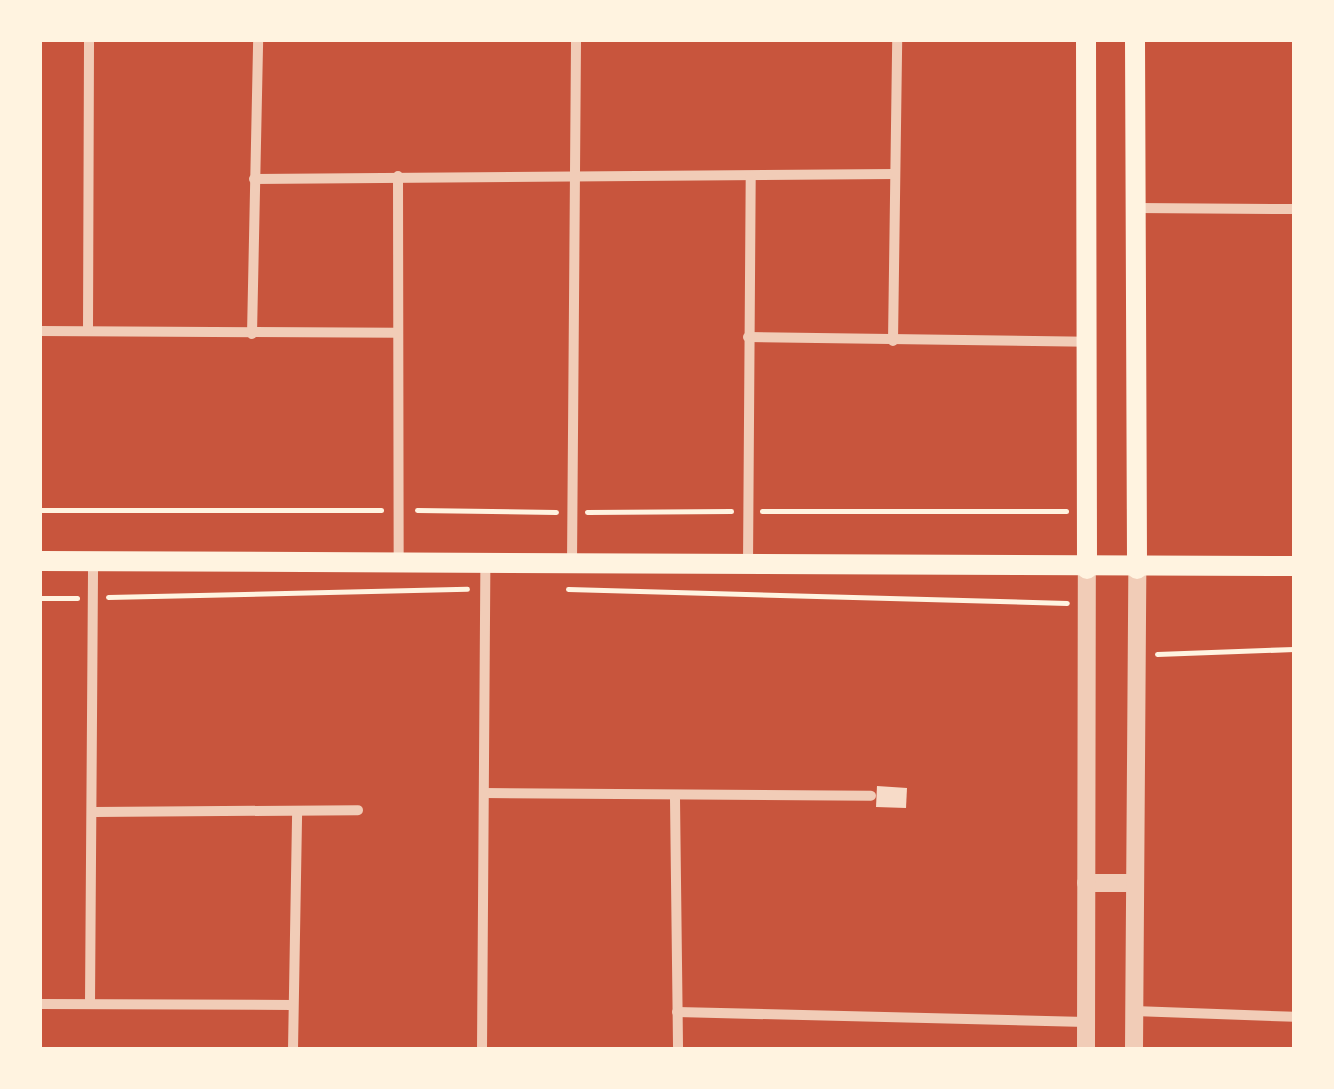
<!DOCTYPE html>
<style>
body{margin:0}
#map{position:relative;width:1334px;height:1089px;overflow:hidden;background:#c8553d;font-family:Manrope,sans-serif}
div>[style]{position:absolute}
.building>*{inset:0;background:#f7dbc8}
.path>*{height:5px;margin:-2.5px;padding:0 2.5px;transform-origin:2.5px;border-radius:2.5px;background:#fff3e0}
.minor>*{height:10px;margin:-5px;padding:0 5px;transform-origin:5px;border-radius:5px;background:#f1ccb7}
.tertiary>*{height:18px;margin:-9px;padding:0 9px;transform-origin:9px;border-radius:9px;background:#f1ccb7}
.secondary>*{height:20px;margin:-10px;padding:0 10px;transform-origin:10px;border-radius:10px;background:#fff3e0}
span{translate:-50% -50%;white-space:nowrap;text-align:center;line-height:1.15;-webkit-text-stroke:8px #fff3e0;paint-order:stroke}
.frame{position:absolute;inset:0;border:42px solid #fff3e0;pointer-events:none}
</style>
<div id="map">
<div class="building">
<i style="clip-path:polygon(877px 786px,907px 788px,906px 808px,876px 807px)"></i>
</div>
<div class="path">
<i style="left:40px;top:510px;width:341px"></i>
<i style="left:417px;top:510px;width:139px;rotate:0.8deg"></i>
<i style="left:762px;top:511px;width:304px"></i>
<i style="left:587px;top:512px;width:144px;rotate:-0.4deg"></i>
<i style="left:568px;top:589px;width:499px;rotate:1.6deg"></i>
<i style="left:108px;top:597px;width:359px;rotate:-1.3deg"></i>
<i style="left:40px;top:598px;width:37px"></i>
<i style="left:1157px;top:654px;width:137px;rotate:-2.1deg"></i>
</div>
<div class="minor">
<i style="left:398px;top:176px;width:385px;rotate:89.9deg"></i>
<i style="left:254px;top:179px;width:641px;rotate:-0.45deg"></i>
<i style="left:1136px;top:208px;width:158px;rotate:0.4deg"></i>
<i style="left:40px;top:331px;width:357px;rotate:0.3deg"></i>
<i style="left:88px;top:331px;width:291px;rotate:-89.8deg"></i>
<i style="left:252px;top:334px;width:294px;rotate:-88.8deg"></i>
<i style="left:748px;top:337px;width:339px;rotate:0.8deg"></i>
<i style="left:893px;top:341px;width:301px;rotate:-89.2deg"></i>
<i style="left:572px;top:563px;width:523px;rotate:-89.56deg"></i>
<i style="left:748px;top:565px;width:389px;rotate:-89.6deg"></i>
<i style="left:484px;top:793px;width:387px;rotate:0.4deg"></i>
<i style="left:675px;top:799px;width:250px;rotate:89.3deg"></i>
<i style="left:94px;top:812px;width:264px;rotate:-0.4deg"></i>
<i style="left:90px;top:1003px;width:443px;rotate:-89.6deg"></i>
<i style="left:40px;top:1004px;width:253px;rotate:0.2deg"></i>
<i style="left:1134px;top:1011px;width:160px;rotate:2.1deg"></i>
<i style="left:677px;top:1012px;width:409px;rotate:1.4deg"></i>
<i style="left:293px;top:1049px;width:236px;rotate:-89deg"></i>
<i style="left:482px;top:1049px;width:485px;rotate:-89.6deg"></i>
</div>
<div class="tertiary">
<i style="left:1086px;top:883px;width:48px"></i>
<i style="left:1086px;top:1049px;width:480px;rotate:-89.9deg"></i>
<i style="left:1134px;top:1049px;width:480px;rotate:-89.6deg"></i>
</div>
<div class="secondary">
<i style="left:1086px;top:40px;width:529px;rotate:89.89deg"></i>
<i style="left:1135px;top:40px;width:529px;rotate:89.78deg"></i>
<i style="left:40px;top:561px;width:1254px;rotate:0.23deg"></i>
</div>
<div class="frame"></div>
</div>
